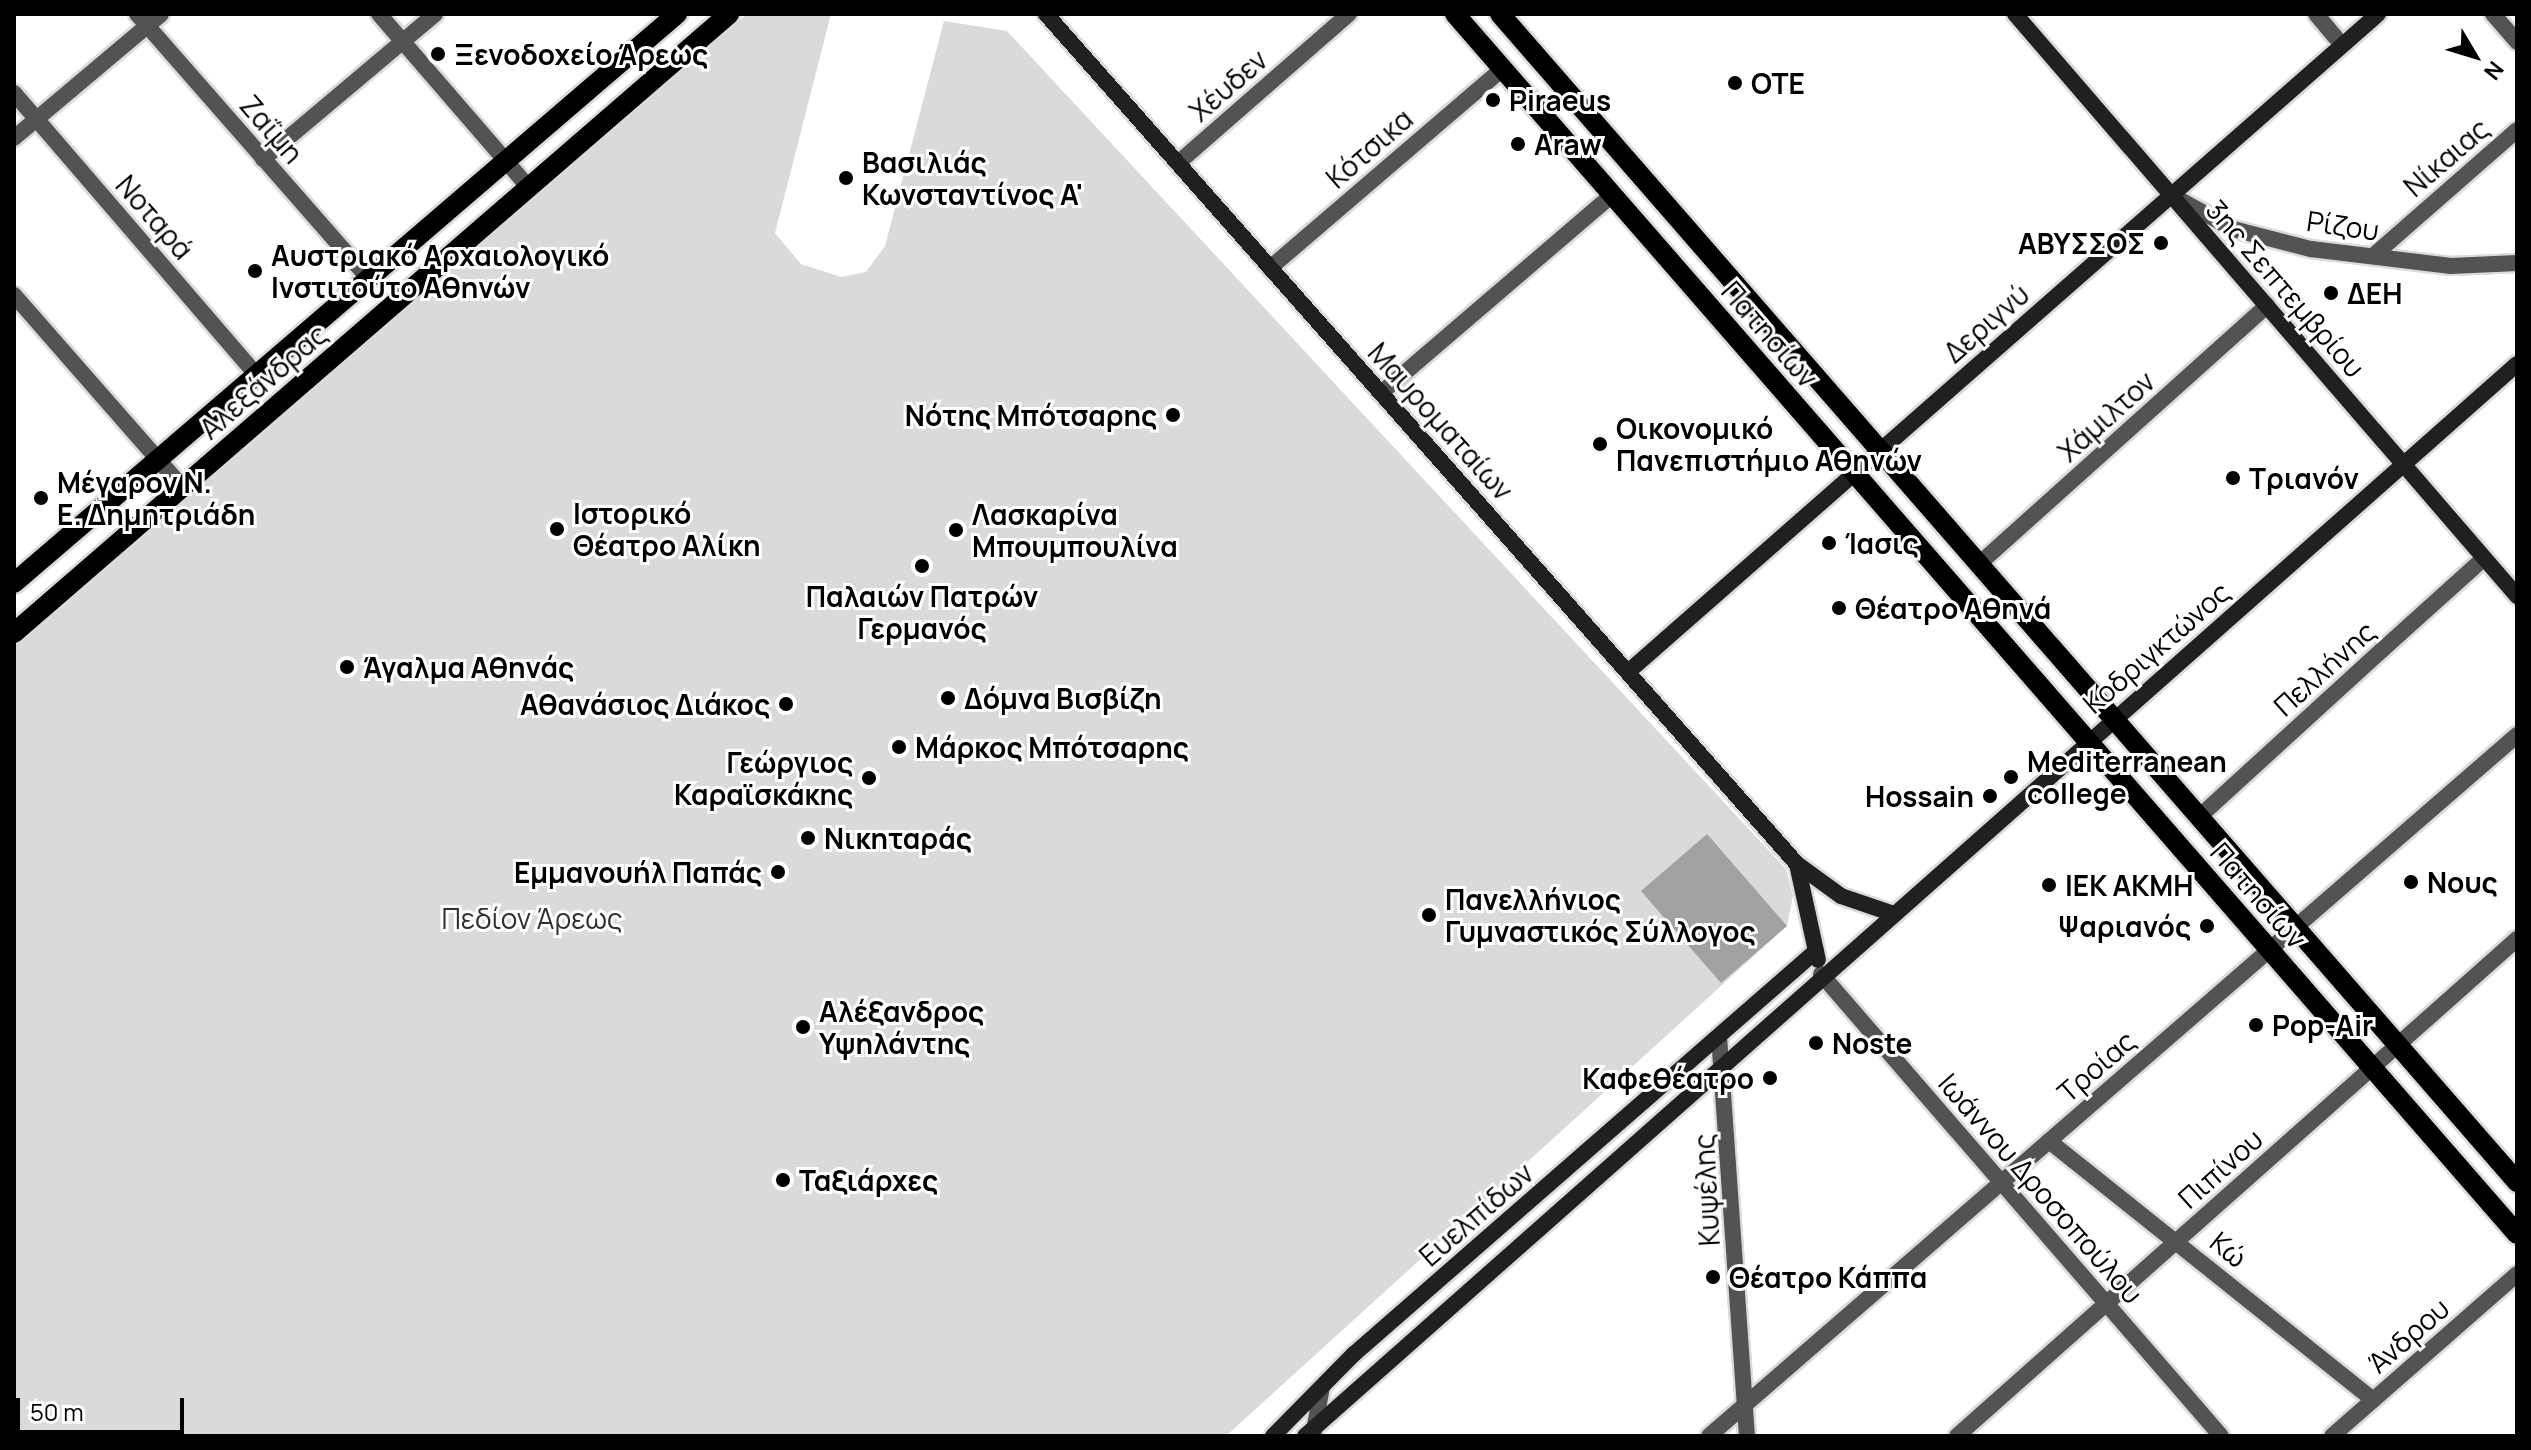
<!DOCTYPE html>
<meta charset="utf-8">
<style>
body{margin:0}
#map{position:relative;width:2531px;height:1450px;overflow:hidden;background:#fff;font-family:Manrope,sans-serif}
div>[style]{position:absolute}
.green>*{inset:0;background:#dadada}
.water>*{inset:0;background:#a1a1a1}
.roads{filter:drop-shadow(2px 0 #dbdbdb) drop-shadow(-2px 0 #dbdbdb) drop-shadow(0 2px #dbdbdb) drop-shadow(0 -2px #dbdbdb)}
.pedestrian>*{height:16px;margin:-8px;padding:0 8px;transform-origin:8px;border-radius:8px;background:#535353}
.minor>*{height:16px;margin:-8px;padding:0 8px;transform-origin:8px;border-radius:8px;background:#535353}
.tertiary>*{height:16px;margin:-8px;padding:0 8px;transform-origin:8px;border-radius:8px;background:#535353}
.secondary>*{height:16px;margin:-8px;padding:0 8px;transform-origin:8px;border-radius:8px;background:#202020}
.primary>*{height:20px;margin:-10px;padding:0 10px;transform-origin:10px;border-radius:10px;background:#000}
.dots>*{width:22px;height:22px;translate:-50% -50%;box-sizing:border-box;border:4px solid #fff;border-radius:50%}
span{translate:-50% -50%;white-space:nowrap;text-align:center;line-height:1.15;-webkit-text-stroke:6px #fff;paint-order:stroke}
.poi-label{font-size:28px;color:#000;font-weight:700}
.left{translate:0 -50%;text-align:left}
.right{translate:-100% -50%;text-align:right}
.street-label{font-size:28px;color:#000}
.park-label{font-size:28px;color:#313131}
.frame{position:absolute;inset:0;border:16px solid #000;pointer-events:none}
.north{position:absolute;left:2435px;top:16px;width:80px;height:80px;-webkit-text-stroke:6px #fff;paint-order:stroke;rotate:128deg;font-size:22px;font-weight:700;line-height:32px;text-align:center;color:#000}
.north::after{content:'';display:block;margin:auto;width:28px;height:36px;background:#000;clip-path:polygon(50% 0,100% 100%,50% 72%,0 100%)}
.scale{position:absolute;left:16px;top:1398px;width:168px;height:36px;box-sizing:border-box;border:4px solid #000;border-top:0;padding-left:10px;font-size:24px;line-height:28px;white-space:nowrap;color:#000;-webkit-text-stroke:6px #fff;paint-order:stroke}
</style>
<div id="map">
<div class="green">
<i style="clip-path:polygon(747px 14px,831px 14px,775px 233px,801px 264px,841px 277px,866px 272px,885px 246px,944px 21px,1007px 31px,1786px 869px,1793px 896px,1787px 926px,1226px 1436px,14px 1436px,14px 640px)"></i>
</div>
<div class="water">
<i style="clip-path:polygon(1707px 834px,1787px 926px,1721px 983px,1641px 891px)"></i>
</div>
<div class="roads">
<div class="pedestrian">
<i style="left:2316px;top:14px;width:31px;rotate:50deg"></i>
<i style="left:2199px;top:817px;width:248px;rotate:-42.4deg"></i>
</div>
<div class="minor">
<i style="left:137px;top:14px;width:351px;rotate:48.8deg"></i>
<i style="left:14px;top:93px;width:371px;rotate:49.3deg"></i>
<i style="left:14px;top:138px;width:192px;rotate:-40.1deg"></i>
<i style="left:263px;top:159px;width:225px;rotate:-40.1deg"></i>
<i style="left:1178px;top:163px;width:227px;rotate:-41.1deg"></i>
<i style="left:2173px;top:196px;width:68px;rotate:28.8deg"></i>
<i style="left:2233px;top:229px;width:81px;rotate:14.4deg"></i>
<i style="left:2311px;top:249px;width:141px;rotate:6.9deg"></i>
<i style="left:2451px;top:266px;width:66px;rotate:-2.6deg"></i>
<i style="left:2373px;top:256px;width:191px;rotate:-41.2deg"></i>
<i style="left:1270px;top:268px;width:306px;rotate:-40.6deg"></i>
<i style="left:1381px;top:393px;width:303px;rotate:-40.6deg"></i>
<i style="left:1979px;top:564px;width:387px;rotate:-41.9deg"></i>
<i style="left:2382px;top:650px;width:137px;rotate:-42deg"></i>
<i style="left:2049px;top:1141px;width:415px;rotate:38.6deg"></i>
<i style="left:1709px;top:1436px;width:1070px;rotate:-40.94deg"></i>
<i style="left:2332px;top:1436px;width:246px;rotate:-41.2deg"></i>
</div>
<div class="tertiary">
<i style="left:379px;top:14px;width:230px;rotate:49.2deg"></i>
<i style="left:2493px;top:14px;width:37px;rotate:49deg"></i>
<i style="left:14px;top:295px;width:255px;rotate:48.8deg"></i>
<i style="left:1821px;top:974px;width:611px;rotate:49.11deg"></i>
<i style="left:1719px;top:1036px;width:401px;rotate:86deg"></i>
<i style="left:1313px;top:1436px;width:50px;rotate:-79.6deg"></i>
<i style="left:1957px;top:1436px;width:749px;rotate:-41.59deg"></i>
</div>
<div class="secondary">
<i style="left:1046px;top:14px;width:1134px;rotate:48.54deg"></i>
<i style="left:1797px;top:864px;width:54px;rotate:36deg"></i>
<i style="left:1841px;top:896px;width:53px;rotate:18.8deg"></i>
<i style="left:2015px;top:14px;width:769px;rotate:49.22deg"></i>
<i style="left:1628px;top:672px;width:998px;rotate:-41.26deg"></i>
<i style="left:1797px;top:864px;width:98px;rotate:77.7deg"></i>
<i style="left:1273px;top:1436px;width:115px;rotate:-45.4deg"></i>
<i style="left:1354px;top:1354px;width:613px;rotate:-41.1deg"></i>
<i style="left:1305px;top:1436px;width:1618px;rotate:-41.49deg"></i>
</div>
<div class="primary">
<i style="left:1455px;top:14px;width:1617px;rotate:48.96deg"></i>
<i style="left:1500px;top:14px;width:1549px;rotate:48.95deg"></i>
<i style="left:14px;top:583px;width:874px;rotate:-40.64deg"></i>
<i style="left:14px;top:633px;width:946px;rotate:-40.88deg"></i>
</div>
</div>
<div class="dots">
<i style="left:438px;top:54px;background:#000"></i>
<i style="left:1735px;top:83px;background:#000"></i>
<i style="left:1493px;top:100px;background:#000"></i>
<i style="left:1518px;top:144px;background:#000"></i>
<i style="left:846px;top:178px;background:#000"></i>
<i style="left:2161px;top:243px;background:#000"></i>
<i style="left:255px;top:271px;background:#000"></i>
<i style="left:2331px;top:293px;background:#000"></i>
<i style="left:1173px;top:415px;background:#000"></i>
<i style="left:1600px;top:444px;background:#000"></i>
<i style="left:2233px;top:478px;background:#000"></i>
<i style="left:41px;top:498px;background:#000"></i>
<i style="left:557px;top:529px;background:#000"></i>
<i style="left:956px;top:530px;background:#000"></i>
<i style="left:1829px;top:543px;background:#000"></i>
<i style="left:922px;top:566px;background:#000"></i>
<i style="left:1839px;top:608px;background:#000"></i>
<i style="left:347px;top:667px;background:#000"></i>
<i style="left:948px;top:698px;background:#000"></i>
<i style="left:786px;top:704px;background:#000"></i>
<i style="left:899px;top:747px;background:#000"></i>
<i style="left:2011px;top:777px;background:#000"></i>
<i style="left:869px;top:778px;background:#000"></i>
<i style="left:1990px;top:796px;background:#000"></i>
<i style="left:808px;top:838px;background:#000"></i>
<i style="left:778px;top:872px;background:#000"></i>
<i style="left:2411px;top:882px;background:#000"></i>
<i style="left:2049px;top:885px;background:#000"></i>
<i style="left:1429px;top:915px;background:#000"></i>
<i style="left:2207px;top:926px;background:#000"></i>
<i style="left:2256px;top:1025px;background:#000"></i>
<i style="left:803px;top:1027px;background:#000"></i>
<i style="left:1816px;top:1043px;background:#000"></i>
<i style="left:1770px;top:1078px;background:#000"></i>
<i style="left:783px;top:1180px;background:#000"></i>
<i style="left:1713px;top:1277px;background:#000"></i>
</div>
<div class="poi-label">
<span class="left" style="left:454px;top:54px">Ξενοδοχείο Άρεως</span>
<span class="left" style="left:1751px;top:83px">ΟΤΕ</span>
<span class="left" style="left:1509px;top:100px">Piraeus</span>
<span class="left" style="left:1534px;top:144px">Araw</span>
<span class="left" style="left:862px;top:178px">Βασιλιάς<br>Κωνσταντίνος Α'</span>
<span class="right" style="left:2145px;top:243px">ΑΒΥΣΣΟΣ</span>
<span class="left" style="left:271px;top:271px">Αυστριακό Αρχαιολογικό<br>Ινστιτούτο Αθηνών</span>
<span class="left" style="left:2347px;top:293px">ΔΕΗ</span>
<span class="right" style="left:1157px;top:415px">Νότης Μπότσαρης</span>
<span class="left" style="left:1616px;top:444px">Οικονομικό<br>Πανεπιστήμιο Αθηνών</span>
<span class="left" style="left:2249px;top:478px">Τριανόν</span>
<span class="left" style="left:57px;top:498px">Μέγαρον Ν.<br>Ε. Δημητριάδη</span>
<span class="left" style="left:573px;top:529px">Ιστορικό<br>Θέατρο Αλίκη</span>
<span class="left" style="left:972px;top:530px">Λασκαρίνα<br>Μπουμπουλίνα</span>
<span class="left" style="left:1845px;top:543px">Ίασις</span>
<span style="left:922px;top:612px">Παλαιών Πατρών<br>Γερμανός</span>
<span class="left" style="left:1855px;top:608px">Θέατρο Αθηνά</span>
<span class="left" style="left:363px;top:667px">Άγαλμα Αθηνάς</span>
<span class="left" style="left:964px;top:698px">Δόμνα Βισβίζη</span>
<span class="right" style="left:770px;top:704px">Αθανάσιος Διάκος</span>
<span class="left" style="left:915px;top:747px">Μάρκος Μπότσαρης</span>
<span class="left" style="left:2027px;top:777px">Mediterranean<br>college</span>
<span class="right" style="left:853px;top:778px">Γεώργιος<br>Καραϊσκάκης</span>
<span class="right" style="left:1974px;top:796px">Hossain</span>
<span class="left" style="left:824px;top:838px">Νικηταράς</span>
<span class="right" style="left:762px;top:872px">Εμμανουήλ Παπάς</span>
<span class="left" style="left:2427px;top:882px">Νους</span>
<span class="left" style="left:2065px;top:885px">ΙΕΚ ΑΚΜΗ</span>
<span class="left" style="left:1445px;top:915px">Πανελλήνιος<br>Γυμναστικός Σύλλογος</span>
<span class="right" style="left:2191px;top:926px">Ψαριανός</span>
<span class="left" style="left:819px;top:1027px">Αλέξανδρος<br>Υψηλάντης</span>
<span class="left" style="left:2272px;top:1025px">Pop-Air</span>
<span class="left" style="left:1832px;top:1043px">Noste</span>
<span class="right" style="left:1754px;top:1078px">Καφεθέατρο</span>
<span class="left" style="left:799px;top:1180px">Ταξιάρχες</span>
<span class="left" style="left:1729px;top:1277px">Θέατρο Κάππα</span>
</div>
<div class="street-label">
<span style="left:1228px;top:85px;rotate:-41deg">Χέυδεν</span>
<span style="left:272px;top:129px;rotate:49deg">Ζαΐμη</span>
<span style="left:1369px;top:148px;rotate:-41deg">Κότσικα</span>
<span style="left:2446px;top:157px;rotate:-41deg">Νίκαιας</span>
<span style="left:155px;top:217px;rotate:49deg">Νοταρά</span>
<span style="left:2343px;top:225px;rotate:8deg">Ρίζου</span>
<span style="left:2286px;top:288px;rotate:49deg">3ης Σεπτεμβρίου</span>
<span style="left:1986px;top:323px;rotate:-41deg">Δεριγνύ</span>
<span style="left:1770px;top:334px;rotate:49deg">Πατησίων</span>
<span style="left:263px;top:381px;rotate:-41deg">Αλεξάνδρας</span>
<span style="left:2106px;top:416px;rotate:-42deg">Χάμιλτον</span>
<span style="left:1441px;top:421px;rotate:48deg">Μαυροματαίων</span>
<span style="left:2156px;top:647px;rotate:-41deg">Κοδριγκτώνος</span>
<span style="left:2324px;top:668px;rotate:-42deg">Πελλήνης</span>
<span style="left:2259px;top:895px;rotate:49deg">Πατησίων</span>
<span style="left:2096px;top:1066px;rotate:-41deg">Τροίας</span>
<span style="left:2220px;top:1168px;rotate:-42deg">Πιπίνου</span>
<span style="left:2041px;top:1188px;rotate:49deg">Ιωάννου Δροσοπούλου</span>
<span style="left:1706px;top:1190px;rotate:-93deg">Κυψέλης</span>
<span style="left:1476px;top:1214px;rotate:-41deg">Ευελπίδων</span>
<span style="left:2229px;top:1249px;rotate:39deg">Κώ</span>
<span style="left:2408px;top:1335px;rotate:-41deg">Άνδρου</span>
</div>
<div class="park-label">
<span style="left:532px;top:918px">Πεδίον Άρεως</span>
</div>
<div class="frame"></div>
<div class="north">N</div>
<div class="scale">50 m</div>
</div>
